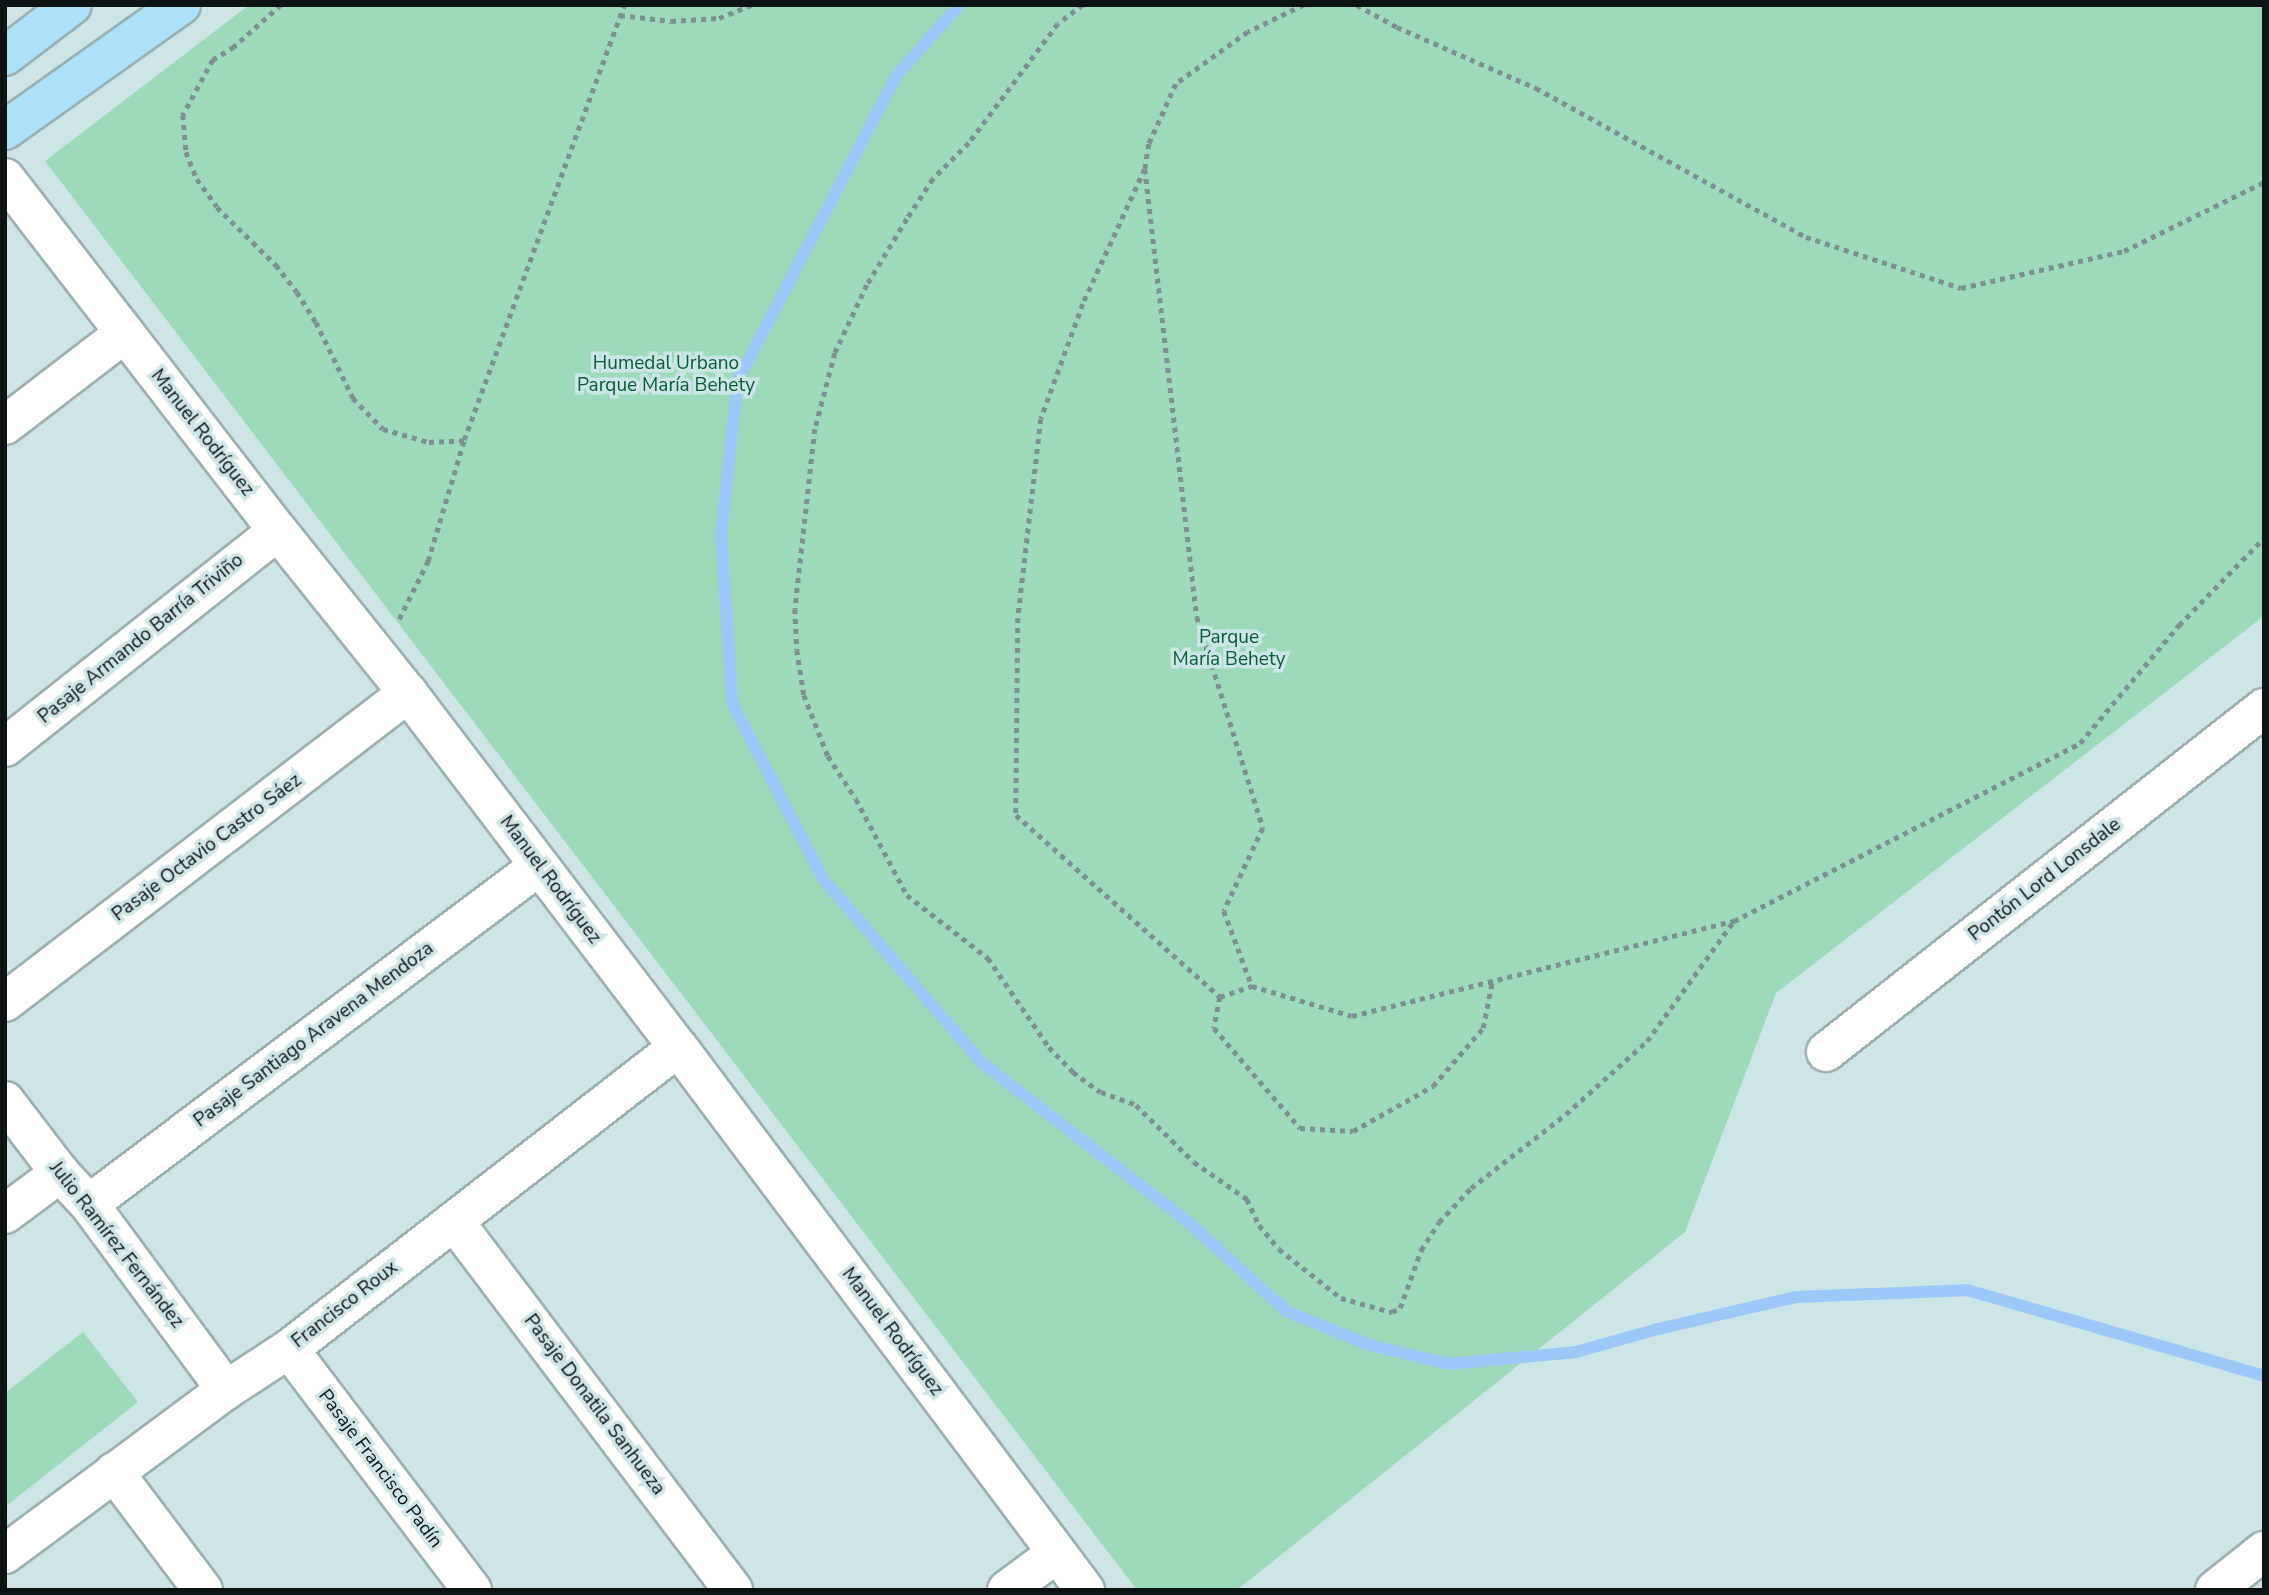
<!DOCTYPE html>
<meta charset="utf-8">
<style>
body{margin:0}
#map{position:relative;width:2269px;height:1595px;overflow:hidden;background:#cee5e8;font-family:"Nunito Sans",sans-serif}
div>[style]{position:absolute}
.green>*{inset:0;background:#9ddab9}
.stream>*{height:12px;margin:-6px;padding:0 6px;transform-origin:6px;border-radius:6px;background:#9dc9fa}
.path>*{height:4.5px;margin-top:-2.25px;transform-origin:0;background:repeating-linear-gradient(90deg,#7e8f91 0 5px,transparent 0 10px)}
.roads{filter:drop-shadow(2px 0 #9bb0b3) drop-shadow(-2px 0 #9bb0b3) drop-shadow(0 2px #9bb0b3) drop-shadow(0 -2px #9bb0b3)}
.minor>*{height:38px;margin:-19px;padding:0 19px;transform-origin:19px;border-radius:19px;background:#fff}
.major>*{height:38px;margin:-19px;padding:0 19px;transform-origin:19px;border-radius:19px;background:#ace2fa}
span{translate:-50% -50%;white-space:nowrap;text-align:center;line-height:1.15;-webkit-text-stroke:7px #cee5e8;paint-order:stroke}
.park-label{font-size:19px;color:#065b3b}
.street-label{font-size:19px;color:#0b1314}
.frame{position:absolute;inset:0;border:7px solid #0b1314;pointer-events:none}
</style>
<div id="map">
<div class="green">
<i style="clip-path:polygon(249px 5px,2264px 5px,2264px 616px,1776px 993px,1685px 1232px,1237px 1590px,1137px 1590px,45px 161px)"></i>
<i style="clip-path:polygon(83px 1332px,138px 1402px,6px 1506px,5px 1393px)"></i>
</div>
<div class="stream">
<i style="left:959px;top:5px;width:95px;rotate:131.6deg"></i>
<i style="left:896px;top:76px;width:344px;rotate:117.5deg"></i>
<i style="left:737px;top:381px;width:156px;rotate:95.9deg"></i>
<i style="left:721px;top:536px;width:167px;rotate:86.2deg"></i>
<i style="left:732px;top:703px;width:198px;rotate:62.7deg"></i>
<i style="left:823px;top:879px;width:243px;rotate:49.2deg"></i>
<i style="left:982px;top:1063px;width:260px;rotate:37.7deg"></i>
<i style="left:1188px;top:1222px;width:132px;rotate:42.2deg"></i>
<i style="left:1286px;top:1311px;width:90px;rotate:22.3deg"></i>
<i style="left:1369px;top:1345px;width:82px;rotate:13.4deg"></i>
<i style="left:1449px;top:1364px;width:128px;rotate:-5.4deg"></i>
<i style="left:1576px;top:1352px;width:85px;rotate:-15.7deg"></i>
<i style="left:1658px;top:1329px;width:142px;rotate:-13.1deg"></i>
<i style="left:1796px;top:1297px;width:171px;rotate:-2.3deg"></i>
<i style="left:1967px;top:1290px;width:309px;rotate:16.1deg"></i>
</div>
<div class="path">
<i style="left:281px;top:5px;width:63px;rotate:138.2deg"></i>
<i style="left:234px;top:47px;width:25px;rotate:148deg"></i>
<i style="left:213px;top:60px;width:63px;rotate:118.6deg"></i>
<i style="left:183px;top:115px;width:37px;rotate:85deg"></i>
<i style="left:186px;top:152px;width:29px;rotate:68deg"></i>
<i style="left:197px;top:179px;width:34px;rotate:54deg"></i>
<i style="left:217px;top:207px;width:83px;rotate:44.5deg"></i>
<i style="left:276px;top:265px;width:34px;rotate:52deg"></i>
<i style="left:297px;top:292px;width:36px;rotate:58deg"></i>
<i style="left:316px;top:322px;width:85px;rotate:64deg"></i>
<i style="left:353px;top:398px;width:43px;rotate:45.9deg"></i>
<i style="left:383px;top:429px;width:48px;rotate:15.8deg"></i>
<i style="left:429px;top:442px;width:35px;rotate:-3deg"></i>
<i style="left:1083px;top:5px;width:31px;rotate:143deg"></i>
<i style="left:1058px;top:24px;width:149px;rotate:126.8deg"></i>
<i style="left:969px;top:143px;width:51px;rotate:135deg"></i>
<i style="left:933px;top:179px;width:48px;rotate:123deg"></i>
<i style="left:907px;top:219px;width:77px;rotate:121.2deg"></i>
<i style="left:867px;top:285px;width:75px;rotate:115.2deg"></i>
<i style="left:835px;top:353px;width:79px;rotate:104.7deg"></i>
<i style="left:815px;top:429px;width:181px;rotate:96.3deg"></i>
<i style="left:795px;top:609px;width:41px;rotate:87.2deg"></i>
<i style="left:797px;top:650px;width:46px;rotate:81.2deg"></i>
<i style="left:804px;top:695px;width:66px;rotate:68.5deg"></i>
<i style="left:828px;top:756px;width:51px;rotate:56.9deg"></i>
<i style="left:856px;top:799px;width:109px;rotate:62deg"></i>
<i style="left:907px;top:895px;width:103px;rotate:37.9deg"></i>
<i style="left:988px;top:958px;width:108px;rotate:55.6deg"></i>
<i style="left:1049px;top:1047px;width:35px;rotate:46deg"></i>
<i style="left:1073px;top:1072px;width:34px;rotate:36deg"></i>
<i style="left:1101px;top:1092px;width:37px;rotate:20deg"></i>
<i style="left:1136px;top:1105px;width:81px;rotate:44.5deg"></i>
<i style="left:1194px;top:1162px;width:65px;rotate:34.9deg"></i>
<i style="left:1247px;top:1199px;width:29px;rotate:65deg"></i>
<i style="left:1259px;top:1225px;width:31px;rotate:50deg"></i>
<i style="left:1279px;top:1249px;width:79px;rotate:38.3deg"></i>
<i style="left:1341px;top:1298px;width:53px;rotate:15.4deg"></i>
<i style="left:1392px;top:1312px;width:9px;rotate:-27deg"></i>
<i style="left:1400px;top:1308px;width:62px;rotate:-70.1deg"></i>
<i style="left:1421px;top:1250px;width:33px;rotate:-57deg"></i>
<i style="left:1439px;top:1222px;width:47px;rotate:-46.7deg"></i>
<i style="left:1471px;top:1188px;width:120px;rotate:-37.9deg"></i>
<i style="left:1566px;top:1114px;width:109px;rotate:-42deg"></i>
<i style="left:1647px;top:1041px;width:147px;rotate:-54.1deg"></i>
<i style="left:1304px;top:5px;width:62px;rotate:154.3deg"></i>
<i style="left:1248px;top:32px;width:89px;rotate:144.2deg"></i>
<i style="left:1176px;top:84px;width:66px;rotate:114.2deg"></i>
<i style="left:1149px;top:144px;width:25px;rotate:99deg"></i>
<i style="left:1145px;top:169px;width:451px;rotate:83.4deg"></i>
<i style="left:1197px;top:617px;width:221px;rotate:72.6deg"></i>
<i style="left:1263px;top:828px;width:92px;rotate:115.2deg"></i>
<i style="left:1224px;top:911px;width:80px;rotate:69.5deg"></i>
<i style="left:1252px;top:986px;width:104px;rotate:16.7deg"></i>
<i style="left:1352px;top:1016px;width:394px;rotate:-14deg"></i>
<i style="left:1734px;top:921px;width:389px;rotate:-27.2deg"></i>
<i style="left:2080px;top:743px;width:154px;rotate:-50deg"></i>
<i style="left:2179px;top:625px;width:122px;rotate:-45.7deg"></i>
<i style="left:1357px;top:5px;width:46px;rotate:28.8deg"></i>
<i style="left:1397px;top:27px;width:152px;rotate:23.7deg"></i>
<i style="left:1536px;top:88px;width:308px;rotate:28.9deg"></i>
<i style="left:1806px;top:237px;width:163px;rotate:18.2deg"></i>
<i style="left:1961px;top:288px;width:167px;rotate:-12.8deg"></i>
<i style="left:2124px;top:251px;width:156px;rotate:-26.2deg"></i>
<i style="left:620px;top:15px;width:51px;rotate:6.7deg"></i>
<i style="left:671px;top:21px;width:48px;rotate:-3.6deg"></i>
<i style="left:719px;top:18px;width:35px;rotate:-22deg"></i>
<i style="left:1145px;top:169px;width:149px;rotate:114.7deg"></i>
<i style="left:1083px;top:304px;width:122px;rotate:110.1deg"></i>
<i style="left:1041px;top:419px;width:200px;rotate:96.6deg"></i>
<i style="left:1018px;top:618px;width:197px;rotate:90.6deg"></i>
<i style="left:1016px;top:815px;width:273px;rotate:41.7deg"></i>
<i style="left:1220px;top:997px;width:34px;rotate:-19deg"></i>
<i style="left:399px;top:619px;width:65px;rotate:-63.4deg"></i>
<i style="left:428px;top:561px;width:126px;rotate:-73.4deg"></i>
<i style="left:464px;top:440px;width:463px;rotate:-69.8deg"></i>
<i style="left:1220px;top:997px;width:32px;rotate:101deg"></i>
<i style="left:1214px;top:1028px;width:132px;rotate:49.3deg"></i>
<i style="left:1300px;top:1128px;width:53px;rotate:3.2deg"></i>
<i style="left:1353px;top:1131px;width:92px;rotate:-29.4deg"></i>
<i style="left:1433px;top:1086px;width:77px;rotate:-49.2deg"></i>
<i style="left:1483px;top:1028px;width:47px;rotate:-78.9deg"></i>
</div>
<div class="roads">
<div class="minor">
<i style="left:5px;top:178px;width:446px;rotate:52.3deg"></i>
<i style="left:278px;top:531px;width:208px;rotate:51.3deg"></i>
<i style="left:408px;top:693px;width:445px;rotate:52.7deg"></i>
<i style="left:678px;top:1047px;width:679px;rotate:53.15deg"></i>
<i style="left:5px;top:425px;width:151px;rotate:-37.5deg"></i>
<i style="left:5px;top:747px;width:348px;rotate:-38.4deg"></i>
<i style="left:5px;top:1002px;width:508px;rotate:-37.48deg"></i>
<i style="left:1826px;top:1052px;width:557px;rotate:-38.15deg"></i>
<i style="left:5px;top:1101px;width:91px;rotate:52.6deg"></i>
<i style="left:60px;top:1173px;width:42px;rotate:46.9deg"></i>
<i style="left:89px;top:1204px;width:231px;rotate:53.6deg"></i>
<i style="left:89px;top:1204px;width:563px;rotate:-36.91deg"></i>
<i style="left:5px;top:1214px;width:69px;rotate:-36.7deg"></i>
<i style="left:454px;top:1221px;width:463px;rotate:52.9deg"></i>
<i style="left:289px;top:1349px;width:303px;rotate:52.8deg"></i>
<i style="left:114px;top:1472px;width:148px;rotate:53deg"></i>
<i style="left:5px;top:1554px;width:275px;rotate:-36.6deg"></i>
<i style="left:226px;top:1390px;width:75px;rotate:-33.1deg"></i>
<i style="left:289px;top:1349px;width:492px;rotate:-37.8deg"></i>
<i style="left:1007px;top:1590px;width:62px;rotate:-36.5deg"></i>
<i style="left:2215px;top:1590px;width:63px;rotate:-38.5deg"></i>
</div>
<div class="major">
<i style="left:5px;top:56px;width:84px;rotate:-37.3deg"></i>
<i style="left:5px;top:130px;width:216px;rotate:-35.4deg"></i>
</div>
</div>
<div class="park-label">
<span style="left:666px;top:375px">Humedal Urbano<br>Parque María Behety</span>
<span style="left:1229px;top:649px">Parque<br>María Behety</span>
</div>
<div class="street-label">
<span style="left:202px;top:433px;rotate:52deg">Manuel Rodríguez</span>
<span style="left:141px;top:639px;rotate:-39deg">Pasaje Armando Barría Triviño</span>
<span style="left:207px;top:848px;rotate:-37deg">Pasaje Octavio Castro Sáez</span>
<span style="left:550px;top:880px;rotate:53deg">Manuel Rodríguez</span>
<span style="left:2045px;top:880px;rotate:-38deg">Pontón Lord Lonsdale</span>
<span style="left:314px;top:1035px;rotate:-37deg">Pasaje Santiago Aravena Mendoza</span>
<span style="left:116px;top:1245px;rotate:52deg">Julio Ramírez Fernández</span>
<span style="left:345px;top:1305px;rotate:-38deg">Francisco Roux</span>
<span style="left:892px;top:1332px;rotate:53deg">Manuel Rodríguez</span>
<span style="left:594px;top:1405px;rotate:53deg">Pasaje Donatila Sanhueza</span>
<span style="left:380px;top:1469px;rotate:53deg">Pasaje Francisco Padín</span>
</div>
<div class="frame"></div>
</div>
